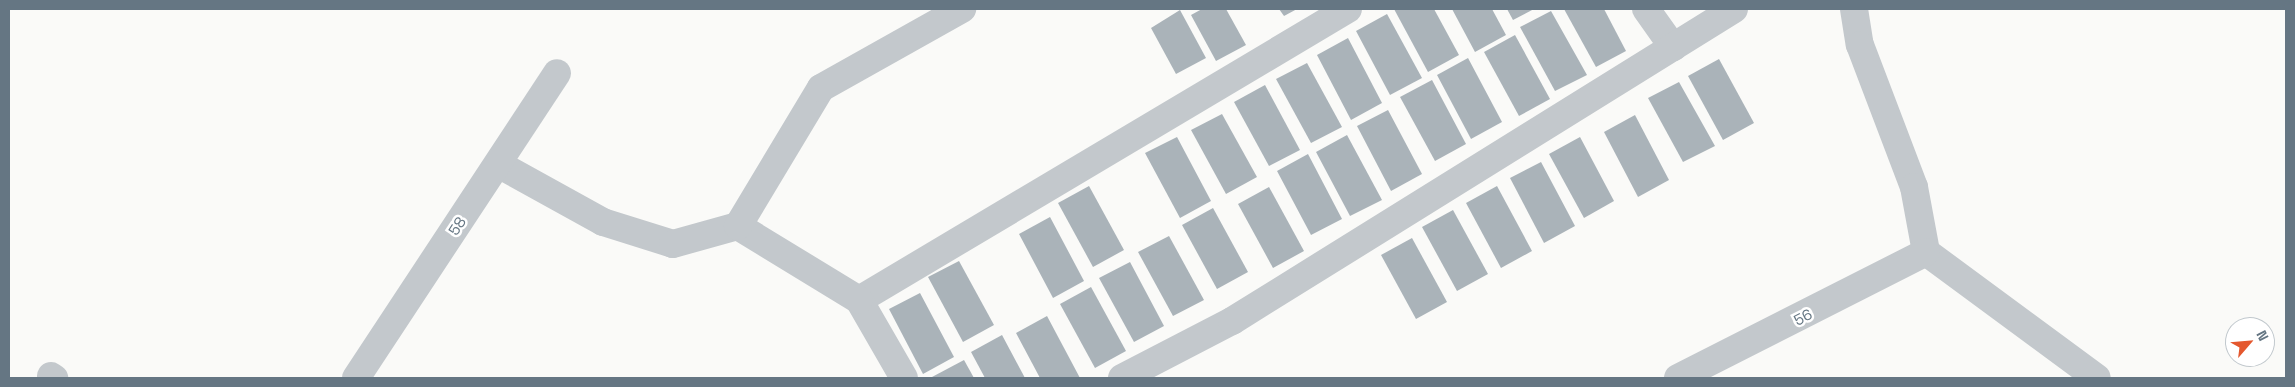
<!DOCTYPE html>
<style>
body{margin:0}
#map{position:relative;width:2295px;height:387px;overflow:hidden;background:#fafaf8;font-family:"Space Grotesk",sans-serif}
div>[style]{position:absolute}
.building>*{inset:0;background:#aab3b9}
.minor>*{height:28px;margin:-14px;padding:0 14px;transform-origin:14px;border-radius:14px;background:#c3c8cc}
span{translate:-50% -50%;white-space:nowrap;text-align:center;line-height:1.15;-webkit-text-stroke:5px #fff;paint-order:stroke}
.street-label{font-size:15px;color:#657683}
.frame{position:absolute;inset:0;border:10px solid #657683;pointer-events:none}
.north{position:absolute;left:2225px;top:317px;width:50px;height:50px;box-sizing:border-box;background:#fff;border:1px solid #c1c8cd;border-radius:50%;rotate:63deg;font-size:14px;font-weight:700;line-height:20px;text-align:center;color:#657683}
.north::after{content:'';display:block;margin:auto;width:18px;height:22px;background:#e4572e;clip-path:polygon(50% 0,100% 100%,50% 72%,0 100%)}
</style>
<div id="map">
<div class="building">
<i style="clip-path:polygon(1202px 9px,1226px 9px,1246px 45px,1216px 61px,1191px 15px)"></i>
<i style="clip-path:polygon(1279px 9px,1297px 9px,1284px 16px)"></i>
<i style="clip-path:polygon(1394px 9px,1434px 9px,1459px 55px,1428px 72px)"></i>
<i style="clip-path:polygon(1452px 9px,1492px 9px,1506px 35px,1475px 52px)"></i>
<i style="clip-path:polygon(1507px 9px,1534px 9px,1513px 20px)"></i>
<i style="clip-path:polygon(1564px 9px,1604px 9px,1626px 51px,1596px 67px)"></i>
<i style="clip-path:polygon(1180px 10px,1206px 58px,1176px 74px,1151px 28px)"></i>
<i style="clip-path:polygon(1551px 11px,1587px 75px,1555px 91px,1520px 27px)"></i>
<i style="clip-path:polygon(1387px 14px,1422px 78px,1390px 95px,1356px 31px)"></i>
<i style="clip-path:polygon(1515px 35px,1550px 99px,1519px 116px,1484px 52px)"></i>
<i style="clip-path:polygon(1348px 38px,1382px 103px,1351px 120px,1317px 55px)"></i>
<i style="clip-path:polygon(1468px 58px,1502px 122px,1471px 139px,1437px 75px)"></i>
<i style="clip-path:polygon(1719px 59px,1754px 123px,1723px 140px,1688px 76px)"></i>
<i style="clip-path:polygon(1307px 63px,1342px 127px,1311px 143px,1276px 79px)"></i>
<i style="clip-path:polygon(1432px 80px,1466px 144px,1435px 161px,1400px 97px)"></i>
<i style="clip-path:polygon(1679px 82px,1715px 146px,1683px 162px,1648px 98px)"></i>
<i style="clip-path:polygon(1265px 85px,1300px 150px,1269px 166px,1234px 102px)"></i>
<i style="clip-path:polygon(1388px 110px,1422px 174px,1391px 191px,1357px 126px)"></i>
<i style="clip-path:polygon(1222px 114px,1257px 177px,1226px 194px,1191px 130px)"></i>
<i style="clip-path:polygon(1635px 115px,1669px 180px,1638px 197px,1604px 132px)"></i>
<i style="clip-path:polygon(1347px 135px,1382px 200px,1350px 216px,1316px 152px)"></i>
<i style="clip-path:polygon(1177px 137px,1211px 201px,1180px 218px,1145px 153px)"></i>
<i style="clip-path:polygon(1580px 137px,1614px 201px,1584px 218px,1549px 154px)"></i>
<i style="clip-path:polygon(1308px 154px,1342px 219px,1311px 235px,1277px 171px)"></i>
<i style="clip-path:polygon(1541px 162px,1575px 226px,1544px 243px,1510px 178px)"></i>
<i style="clip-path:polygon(1089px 186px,1124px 250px,1093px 267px,1058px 203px)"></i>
<i style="clip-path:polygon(1497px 186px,1532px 251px,1501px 268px,1466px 203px)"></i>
<i style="clip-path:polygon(1269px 187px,1304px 251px,1273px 268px,1238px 204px)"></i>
<i style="clip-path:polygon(1213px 208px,1248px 272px,1217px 289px,1182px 225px)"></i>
<i style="clip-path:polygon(1453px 210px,1488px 274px,1457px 291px,1422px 227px)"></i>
<i style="clip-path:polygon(1050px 217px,1084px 281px,1053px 298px,1019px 234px)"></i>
<i style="clip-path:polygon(1169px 236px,1204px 300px,1173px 316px,1138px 252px)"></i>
<i style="clip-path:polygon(1412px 238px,1447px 302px,1416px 319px,1381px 255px)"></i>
<i style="clip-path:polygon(959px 261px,994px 325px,963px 342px,928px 277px)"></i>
<i style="clip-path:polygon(1130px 262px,1164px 326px,1134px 342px,1099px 278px)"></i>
<i style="clip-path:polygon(1091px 287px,1126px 351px,1095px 368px,1060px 304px)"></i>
<i style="clip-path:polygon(920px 293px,954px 357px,923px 374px,889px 309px)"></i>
<i style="clip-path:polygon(1047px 316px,1080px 378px,1040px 378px,1016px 333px)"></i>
<i style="clip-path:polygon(1002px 335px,1025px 378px,985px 378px,971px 352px)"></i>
<i style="clip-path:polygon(964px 360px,974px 378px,933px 378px,932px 377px)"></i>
</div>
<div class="minor">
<i style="left:1646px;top:9px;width:47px;rotate:54.6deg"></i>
<i style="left:1854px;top:9px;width:36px;rotate:81deg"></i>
<i style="left:1860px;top:45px;width:152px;rotate:69.2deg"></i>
<i style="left:1914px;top:187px;width:66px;rotate:79.5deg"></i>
<i style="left:498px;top:164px;width:120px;rotate:28.9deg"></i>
<i style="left:603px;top:222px;width:73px;rotate:17.4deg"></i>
<i style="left:673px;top:244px;width:67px;rotate:-15.5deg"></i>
<i style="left:1926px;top:252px;width:212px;rotate:36.4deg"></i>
<i style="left:859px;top:300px;width:569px;rotate:-30.76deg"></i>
<i style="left:51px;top:376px;width:4px;rotate:34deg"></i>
<i style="left:356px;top:378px;width:365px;rotate:-56.6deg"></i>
<i style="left:904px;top:378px;width:90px;rotate:-120deg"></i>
<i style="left:859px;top:300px;width:142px;rotate:-148.6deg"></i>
<i style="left:738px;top:226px;width:161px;rotate:-59deg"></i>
<i style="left:821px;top:88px;width:162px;rotate:-29.3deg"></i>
<i style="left:1122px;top:378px;width:124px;rotate:-27.4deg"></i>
<i style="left:1232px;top:321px;width:591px;rotate:-31.86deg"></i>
<i style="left:1678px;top:378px;width:278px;rotate:-26.9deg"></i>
</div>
<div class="street-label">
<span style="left:457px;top:226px;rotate:-57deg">58</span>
<span style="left:1803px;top:317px;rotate:-27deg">56</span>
</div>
<div class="frame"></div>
<div class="north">N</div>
</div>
